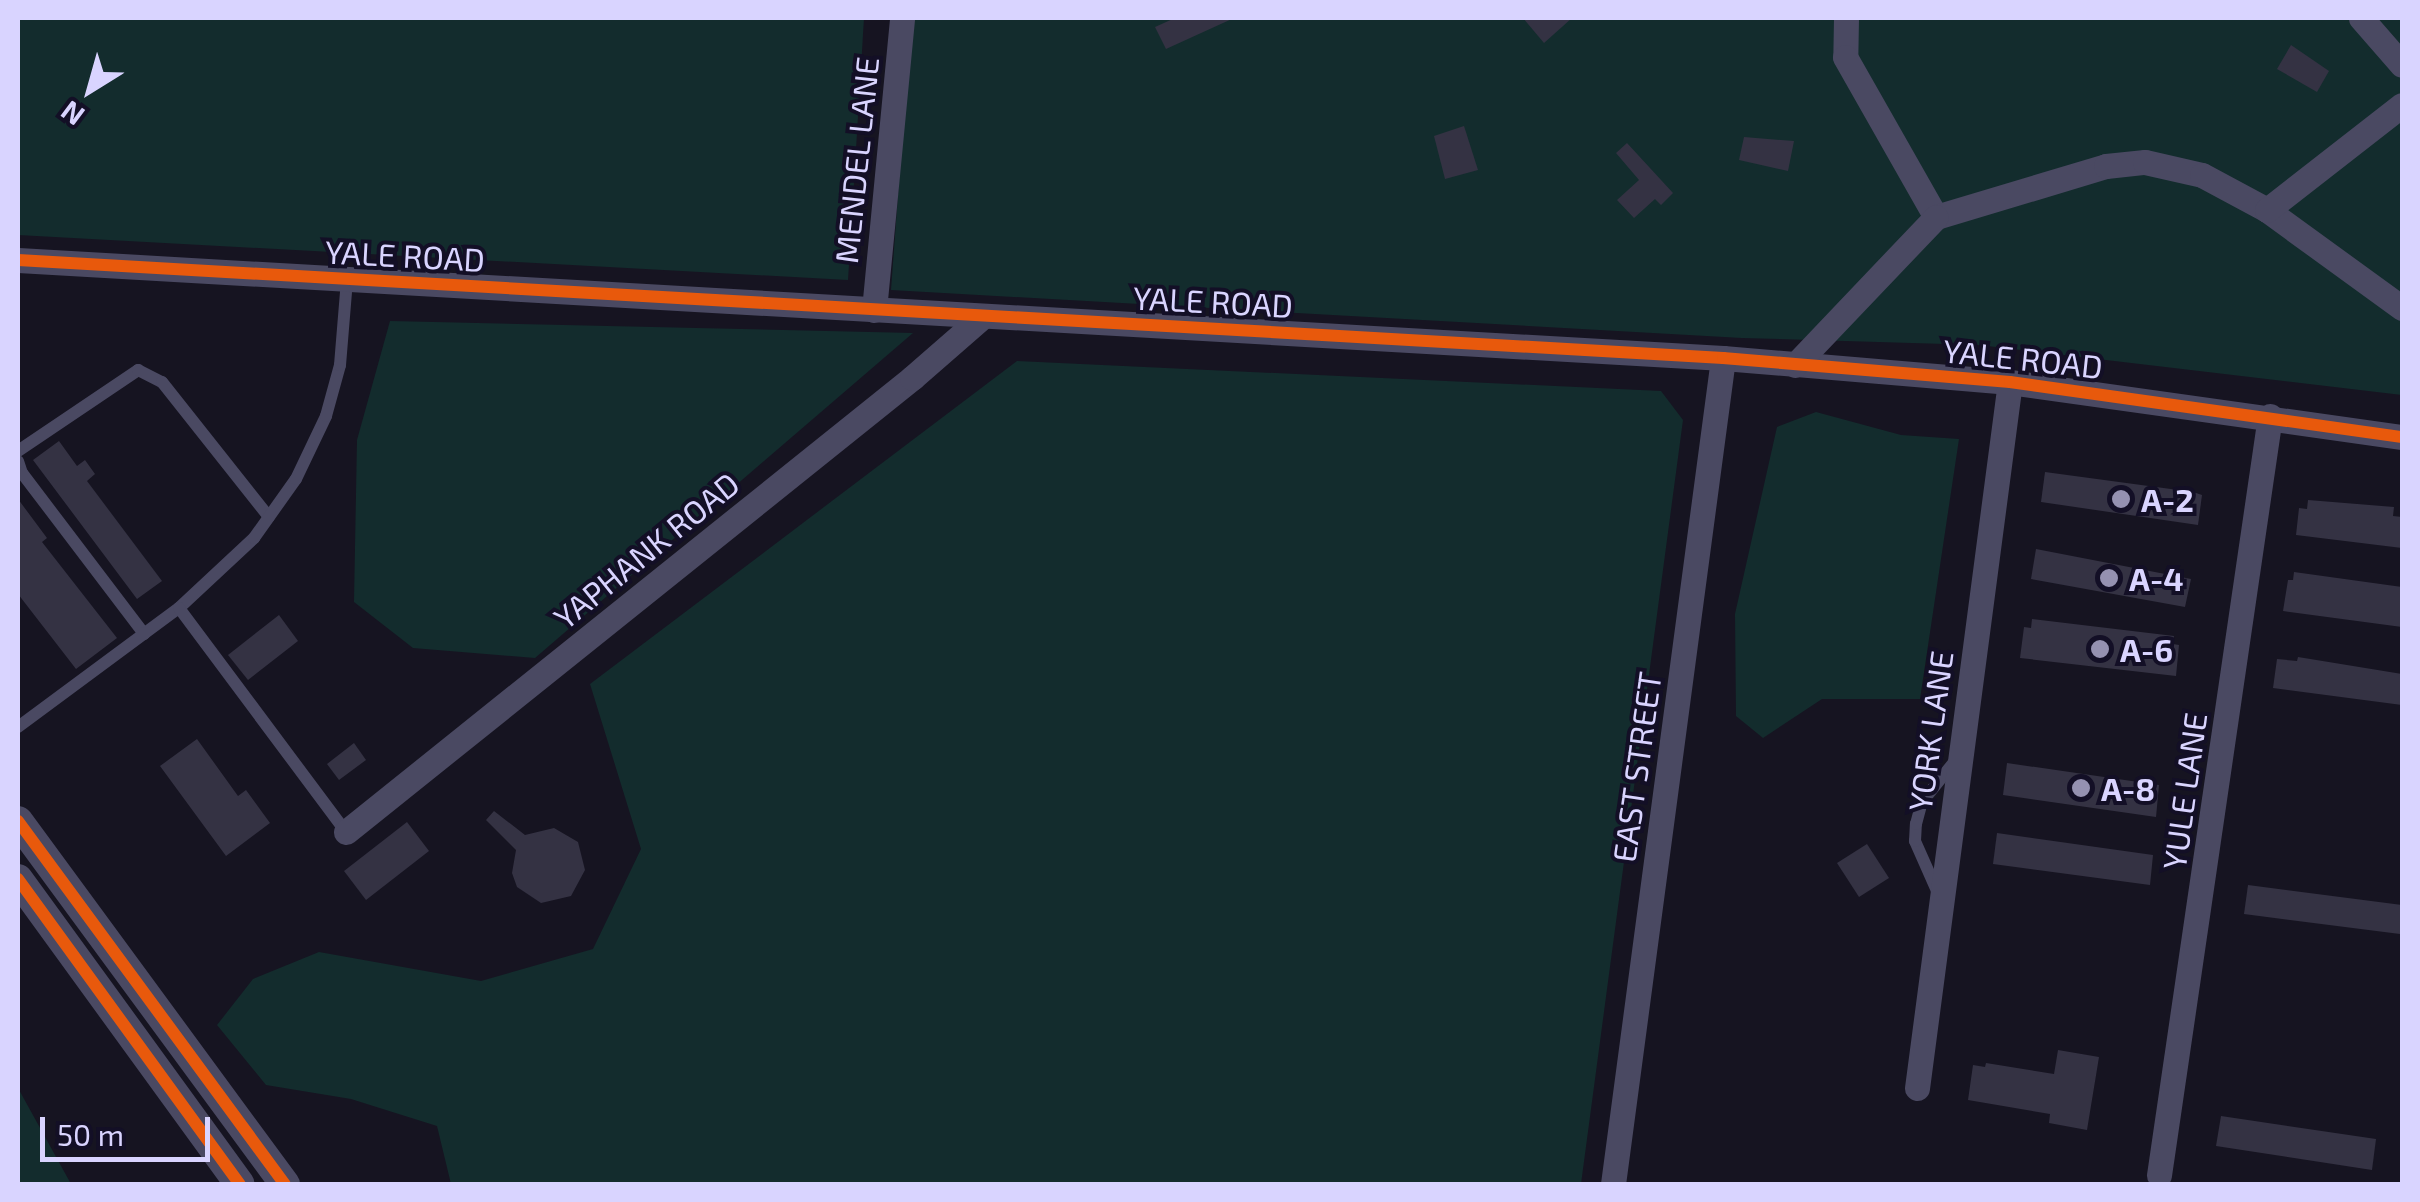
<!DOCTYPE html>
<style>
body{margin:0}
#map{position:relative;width:2420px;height:1202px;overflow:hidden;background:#161421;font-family:"Exo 2",sans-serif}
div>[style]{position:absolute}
.green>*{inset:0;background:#132c2d}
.building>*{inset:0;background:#343243}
.service>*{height:12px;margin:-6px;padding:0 6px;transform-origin:6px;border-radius:6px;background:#4a4962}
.minor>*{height:25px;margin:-12.5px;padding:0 12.5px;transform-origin:12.5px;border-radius:12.5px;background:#4a4962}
.tertiary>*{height:30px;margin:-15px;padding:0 15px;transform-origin:15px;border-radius:15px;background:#4a4962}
.cycleway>*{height:12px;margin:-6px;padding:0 6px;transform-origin:6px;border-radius:6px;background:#e8590c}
.dots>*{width:28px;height:28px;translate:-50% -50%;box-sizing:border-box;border:5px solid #130f26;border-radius:50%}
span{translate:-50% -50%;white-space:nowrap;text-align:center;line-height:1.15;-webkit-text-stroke:8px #130f26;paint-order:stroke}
.street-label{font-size:32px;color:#d9d4ff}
.poi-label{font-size:32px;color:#d9d4ff;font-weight:700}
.left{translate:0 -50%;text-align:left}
.frame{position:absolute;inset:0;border:20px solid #d9d4ff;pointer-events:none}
.north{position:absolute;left:40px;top:40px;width:100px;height:100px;-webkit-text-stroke:8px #130f26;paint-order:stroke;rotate:217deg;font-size:28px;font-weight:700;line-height:40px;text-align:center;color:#d9d4ff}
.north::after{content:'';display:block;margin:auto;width:35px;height:45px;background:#d9d4ff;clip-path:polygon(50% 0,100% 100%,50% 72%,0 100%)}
.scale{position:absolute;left:40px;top:1117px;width:170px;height:45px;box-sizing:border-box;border:5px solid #d9d4ff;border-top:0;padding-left:12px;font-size:30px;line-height:35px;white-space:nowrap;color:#d9d4ff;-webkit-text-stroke:8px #130f26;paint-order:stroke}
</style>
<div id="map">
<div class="green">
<i style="clip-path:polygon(18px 18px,864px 18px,848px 280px,18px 235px)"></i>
<i style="clip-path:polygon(911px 18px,2402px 18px,2402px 395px,1979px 345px,1742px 338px,891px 290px)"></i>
<i style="clip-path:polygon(390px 321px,913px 333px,535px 658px,413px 648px,354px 602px,357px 440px)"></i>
<i style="clip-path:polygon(1017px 361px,1661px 391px,1683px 420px,1581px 1184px,451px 1184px,437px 1126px,351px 1099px,266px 1085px,217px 1025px,253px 979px,319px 952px,481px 981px,593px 949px,641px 849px,590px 684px)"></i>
<i style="clip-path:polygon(1816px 412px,1901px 435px,1959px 439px,1920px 699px,1822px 699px,1763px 738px,1736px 716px,1735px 614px,1777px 427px)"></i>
<i style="clip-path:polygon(18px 1088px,71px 1184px,18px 1184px)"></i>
</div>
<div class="building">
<i style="clip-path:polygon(1175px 18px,1234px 18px,1166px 49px,1155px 27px)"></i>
<i style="clip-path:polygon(1523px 18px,1572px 18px,1544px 43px)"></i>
<i style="clip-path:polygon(2291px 45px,2329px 71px,2317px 92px,2277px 69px)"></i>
<i style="clip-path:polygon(1464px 126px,1478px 170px,1445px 179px,1434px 136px)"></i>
<i style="clip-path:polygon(1744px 137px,1794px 141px,1788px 171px,1739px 160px)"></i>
<i style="clip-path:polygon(1627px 143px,1673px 193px,1661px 205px,1655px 199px,1634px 218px,1617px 200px,1639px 180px,1616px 153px)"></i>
<i style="clip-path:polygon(59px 441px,77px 466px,85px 460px,95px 474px,87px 481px,162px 581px,137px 599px,33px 460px)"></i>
<i style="clip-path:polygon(2045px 472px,2193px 492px,2202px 495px,2198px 525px,2041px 502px)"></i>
<i style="clip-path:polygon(18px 499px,47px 538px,42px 542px,117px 638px,76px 669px,18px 594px)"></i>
<i style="clip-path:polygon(2308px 500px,2394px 507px,2393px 516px,2402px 517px,2402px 548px,2296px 535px,2299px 508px,2307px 509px)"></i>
<i style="clip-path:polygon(2036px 549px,2191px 579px,2185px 607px,2031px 579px)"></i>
<i style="clip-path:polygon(2294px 572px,2402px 587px,2402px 627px,2283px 611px,2288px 580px,2293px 580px)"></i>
<i style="clip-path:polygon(279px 615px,298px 641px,248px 680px,228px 655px)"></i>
<i style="clip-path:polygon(2032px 619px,2174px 636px,2173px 644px,2179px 645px,2176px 676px,2020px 658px,2024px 627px,2031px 628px)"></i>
<i style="clip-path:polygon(2298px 657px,2402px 674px,2402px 705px,2273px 688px,2277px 659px,2297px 661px)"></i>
<i style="clip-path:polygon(197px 739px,238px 796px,246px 790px,270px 823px,226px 856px,160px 766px)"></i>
<i style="clip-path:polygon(354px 743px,366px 760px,339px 780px,327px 764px)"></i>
<i style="clip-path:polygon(2007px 763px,2159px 785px,2156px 817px,2003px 795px)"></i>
<i style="clip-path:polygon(494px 811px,525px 835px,554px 828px,578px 842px,585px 870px,571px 896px,541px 903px,517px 887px,512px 873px,516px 850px,486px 820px)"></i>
<i style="clip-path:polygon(407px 822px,429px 851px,366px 900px,344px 871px)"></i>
<i style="clip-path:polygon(1997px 833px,2153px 855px,2150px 885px,1993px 864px)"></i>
<i style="clip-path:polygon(1867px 844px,1889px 878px,1859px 897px,1837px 863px)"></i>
<i style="clip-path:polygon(2248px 885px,2402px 905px,2400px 934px,2244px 914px)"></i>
<i style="clip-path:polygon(2058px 1050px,2099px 1057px,2087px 1130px,2049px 1123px,2050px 1114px,1968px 1100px,1973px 1065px,1985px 1067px,1986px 1063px,2054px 1074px)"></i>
<i style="clip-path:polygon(2221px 1116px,2376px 1139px,2372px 1170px,2216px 1146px)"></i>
</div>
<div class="service">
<i style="left:18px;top:451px;width:145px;rotate:-34deg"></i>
<i style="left:138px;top:370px;width:27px;rotate:27deg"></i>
<i style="left:162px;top:382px;width:172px;rotate:51.6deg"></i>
<i style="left:18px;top:461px;width:13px;rotate:72deg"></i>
<i style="left:22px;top:473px;width:202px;rotate:52.8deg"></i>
<i style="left:179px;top:608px;width:103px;rotate:-43deg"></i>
<i style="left:254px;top:538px;width:72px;rotate:-54.6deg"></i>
<i style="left:296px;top:479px;width:70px;rotate:-64.5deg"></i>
<i style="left:326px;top:416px;width:53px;rotate:-74.6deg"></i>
<i style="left:340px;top:365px;width:86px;rotate:-85.3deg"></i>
<i style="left:18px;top:727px;width:200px;rotate:-36.5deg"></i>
<i style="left:179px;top:608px;width:279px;rotate:53.3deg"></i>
<i style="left:1938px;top:893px;width:57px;rotate:-113.9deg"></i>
<i style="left:1915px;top:841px;width:17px;rotate:-87deg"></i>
<i style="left:1916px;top:824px;width:23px;rotate:-75deg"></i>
<i style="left:1922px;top:802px;width:53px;rotate:-51.2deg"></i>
</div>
<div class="minor">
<i style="left:1846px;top:18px;width:39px;rotate:91deg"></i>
<i style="left:1845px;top:57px;width:184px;rotate:60.4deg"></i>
<i style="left:1936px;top:217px;width:177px;rotate:-16.7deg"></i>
<i style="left:2106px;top:166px;width:39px;rotate:-6deg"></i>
<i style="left:2145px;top:162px;width:58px;rotate:12.8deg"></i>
<i style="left:2202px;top:175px;width:74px;rotate:28.3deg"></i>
<i style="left:2267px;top:210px;width:167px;rotate:36deg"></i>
<i style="left:2361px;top:18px;width:62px;rotate:48.9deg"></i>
<i style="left:2267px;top:210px;width:171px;rotate:-37.9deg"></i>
<i style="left:18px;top:260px;width:1708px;rotate:3.29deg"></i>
<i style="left:1723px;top:358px;width:288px;rotate:4.8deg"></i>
<i style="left:2010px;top:382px;width:396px;rotate:8deg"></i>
<i style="left:874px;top:310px;width:293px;rotate:-84.5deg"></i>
<i style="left:1795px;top:365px;width:204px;rotate:-46.4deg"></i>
<i style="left:346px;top:832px;width:726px;rotate:-38.73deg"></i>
<i style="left:912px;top:378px;width:94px;rotate:-41.1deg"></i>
<i style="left:1917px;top:1088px;width:712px;rotate:-82.5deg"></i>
<i style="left:2159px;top:1175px;width:767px;rotate:-81.68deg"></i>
<i style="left:1613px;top:1184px;width:833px;rotate:-82.41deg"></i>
</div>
<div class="tertiary">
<i style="left:18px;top:821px;width:451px;rotate:53.7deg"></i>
<i style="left:18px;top:879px;width:377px;rotate:54deg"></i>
</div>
<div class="cycleway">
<i style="left:18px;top:260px;width:1708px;rotate:3.29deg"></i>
<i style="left:1723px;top:358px;width:288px;rotate:4.8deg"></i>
<i style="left:2010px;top:382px;width:396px;rotate:8deg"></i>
<i style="left:18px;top:821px;width:451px;rotate:53.7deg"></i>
<i style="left:18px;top:879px;width:377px;rotate:54deg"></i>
</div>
<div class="dots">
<i style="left:2121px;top:499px;background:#9591b1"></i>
<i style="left:2109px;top:578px;background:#9591b1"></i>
<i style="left:2100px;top:649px;background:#9591b1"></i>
<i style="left:2081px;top:788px;background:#9591b1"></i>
</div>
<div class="street-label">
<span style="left:856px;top:160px;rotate:-84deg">MENDEL LANE</span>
<span style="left:405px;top:255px;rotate:3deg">YALE ROAD</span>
<span style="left:1213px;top:301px;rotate:3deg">YALE ROAD</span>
<span style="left:2023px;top:358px;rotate:6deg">YALE ROAD</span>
<span style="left:646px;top:550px;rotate:-39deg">YAPHANK ROAD</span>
<span style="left:1930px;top:731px;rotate:-82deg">YORK LANE</span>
<span style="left:1636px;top:767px;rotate:-82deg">EAST STREET</span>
<span style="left:2184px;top:791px;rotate:-82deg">YULE LANE</span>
</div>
<div class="poi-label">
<span class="left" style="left:2141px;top:499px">A-2</span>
<span class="left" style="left:2129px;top:578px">A-4</span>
<span class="left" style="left:2120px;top:649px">A-6</span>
<span class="left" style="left:2101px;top:788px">A-8</span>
</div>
<div class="frame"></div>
<div class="north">N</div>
<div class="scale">50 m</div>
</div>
